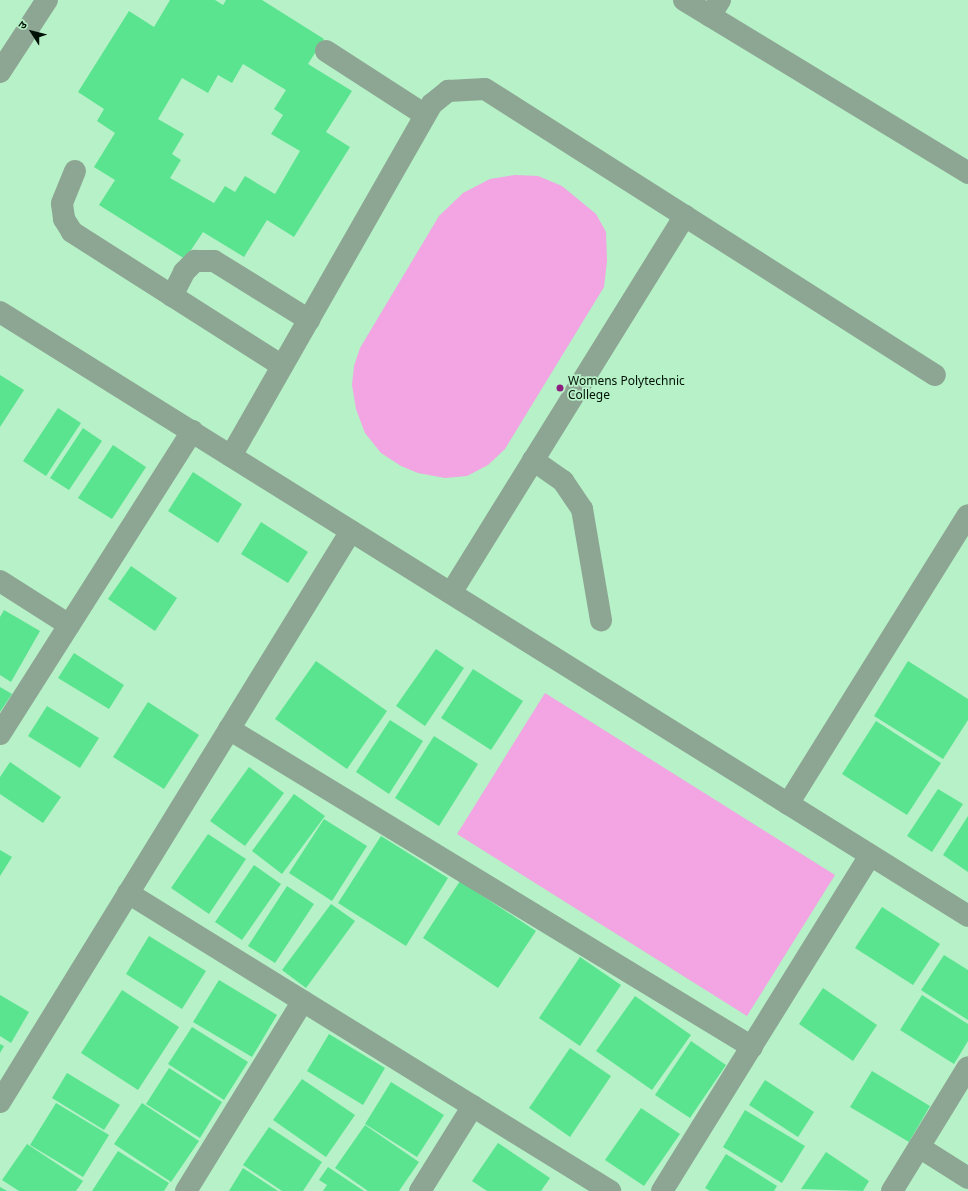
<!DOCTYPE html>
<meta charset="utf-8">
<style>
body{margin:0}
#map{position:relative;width:968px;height:1191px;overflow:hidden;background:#b6f1c7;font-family:"Noto Sans","Noto Sans Devanagari",sans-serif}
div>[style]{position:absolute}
.green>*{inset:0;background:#f2a4e3}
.building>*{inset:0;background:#5be490}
.minor>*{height:22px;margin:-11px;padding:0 11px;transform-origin:11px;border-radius:11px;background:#8da593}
.dots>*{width:11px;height:11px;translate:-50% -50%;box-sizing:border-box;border:2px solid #b6f1c7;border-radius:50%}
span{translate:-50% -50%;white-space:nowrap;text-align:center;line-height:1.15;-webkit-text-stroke:3.5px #b6f1c7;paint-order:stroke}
.poi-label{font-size:12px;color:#001105}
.left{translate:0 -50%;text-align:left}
.north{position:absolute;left:12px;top:12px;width:40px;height:40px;-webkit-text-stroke:3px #b6f1c7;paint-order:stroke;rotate:306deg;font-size:11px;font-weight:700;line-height:16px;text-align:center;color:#001105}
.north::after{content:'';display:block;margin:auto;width:14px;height:18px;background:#001105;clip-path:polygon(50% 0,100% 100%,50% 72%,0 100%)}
</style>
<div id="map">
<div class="green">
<i style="clip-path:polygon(515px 175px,538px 176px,562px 186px,596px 214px,606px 232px,607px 261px,604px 287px,505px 449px,488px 465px,467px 476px,445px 478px,418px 473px,401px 466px,381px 453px,365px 433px,356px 409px,352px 385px,354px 366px,360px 348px,439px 216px,463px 193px,490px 179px)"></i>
<i style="clip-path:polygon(545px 693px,835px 875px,747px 1016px,457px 834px)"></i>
</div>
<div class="building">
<i style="clip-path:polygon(evenodd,170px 0,215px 0,223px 5px,226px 0,262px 0,324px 39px,308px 64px,352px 91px,326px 132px,350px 147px,294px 237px,267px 220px,244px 257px,203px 232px,185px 259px,99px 205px,115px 180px,94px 167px,115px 133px,97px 121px,104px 109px,78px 92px,129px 11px,154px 27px,170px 0,243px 64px,286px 90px,274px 109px,283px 115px,271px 134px,300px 151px,275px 194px,245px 176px,235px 192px,225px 186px,214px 203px,170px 178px,181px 160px,172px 154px,184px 134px,158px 119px,182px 78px,208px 93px,218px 75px,232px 83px,243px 64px)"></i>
<i style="clip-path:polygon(0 375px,24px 390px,0 427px)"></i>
<i style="clip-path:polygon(58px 408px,81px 423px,46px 476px,23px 461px)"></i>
<i style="clip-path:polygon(83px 428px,102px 441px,69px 490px,50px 478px)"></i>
<i style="clip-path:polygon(113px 445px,146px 467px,112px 519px,78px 498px)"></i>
<i style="clip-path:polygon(193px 472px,242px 504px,218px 543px,168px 511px)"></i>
<i style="clip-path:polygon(261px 522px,308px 552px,288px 583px,241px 554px)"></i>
<i style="clip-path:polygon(131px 566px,177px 598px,155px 631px,108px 599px)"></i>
<i style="clip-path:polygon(4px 610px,40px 631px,11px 682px,0 675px,0 617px)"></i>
<i style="clip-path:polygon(436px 649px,464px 668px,425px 726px,396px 706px)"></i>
<i style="clip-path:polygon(74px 653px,124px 685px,109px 709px,58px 678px)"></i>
<i style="clip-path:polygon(316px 661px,387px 711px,347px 769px,275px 719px)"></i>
<i style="clip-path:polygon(908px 661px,968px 699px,968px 720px,943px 759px,874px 716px)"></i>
<i style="clip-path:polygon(473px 669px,523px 701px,491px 750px,441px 718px)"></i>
<i style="clip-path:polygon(0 687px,12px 694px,0 712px)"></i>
<i style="clip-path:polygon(148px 702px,199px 735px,164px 789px,113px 757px)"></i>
<i style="clip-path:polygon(47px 706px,99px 738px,80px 768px,28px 736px)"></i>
<i style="clip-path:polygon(390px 720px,423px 741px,389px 794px,356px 772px)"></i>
<i style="clip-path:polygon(876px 721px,941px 763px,907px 815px,842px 774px)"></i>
<i style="clip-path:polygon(434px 736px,478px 764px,439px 826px,395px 798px)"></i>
<i style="clip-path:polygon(10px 762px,61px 797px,43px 823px,0 794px,0 777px)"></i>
<i style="clip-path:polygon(249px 767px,284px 793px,245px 846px,210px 821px)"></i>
<i style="clip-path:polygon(938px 789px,963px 804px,932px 852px,907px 836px)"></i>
<i style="clip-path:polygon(294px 794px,325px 816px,282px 874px,252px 851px)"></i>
<i style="clip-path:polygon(968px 816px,968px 872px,943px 855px)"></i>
<i style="clip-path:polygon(324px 819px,367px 846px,332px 901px,289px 873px)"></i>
<i style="clip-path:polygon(208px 834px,246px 859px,209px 914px,171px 888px)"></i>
<i style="clip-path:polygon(381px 836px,448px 878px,406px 946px,338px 903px)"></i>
<i style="clip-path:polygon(0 850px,12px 857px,0 876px)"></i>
<i style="clip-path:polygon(254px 865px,281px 884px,242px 940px,215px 922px)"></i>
<i style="clip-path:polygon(460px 881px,536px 931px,498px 988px,423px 938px)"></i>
<i style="clip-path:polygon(287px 886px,314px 904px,275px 963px,248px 946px)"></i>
<i style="clip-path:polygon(331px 904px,355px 921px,306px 988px,282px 970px)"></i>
<i style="clip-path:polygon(882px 907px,940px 944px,913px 985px,855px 948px)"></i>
<i style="clip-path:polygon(149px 936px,206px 971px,182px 1009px,126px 974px)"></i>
<i style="clip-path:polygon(944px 955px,968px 970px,968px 1020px,921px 990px)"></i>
<i style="clip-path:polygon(580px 957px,621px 985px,580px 1046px,539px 1018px)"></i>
<i style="clip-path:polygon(219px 980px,277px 1015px,252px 1057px,193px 1022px)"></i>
<i style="clip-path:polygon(823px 988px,877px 1025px,853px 1061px,799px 1024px)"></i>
<i style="clip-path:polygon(122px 990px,179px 1027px,138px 1090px,81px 1053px)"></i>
<i style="clip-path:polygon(0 995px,29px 1012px,11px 1043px,0 1036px)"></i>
<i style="clip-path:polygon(922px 995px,968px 1024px,968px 1041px,954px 1064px,900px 1030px)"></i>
<i style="clip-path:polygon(635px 996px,691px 1035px,652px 1090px,596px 1051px)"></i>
<i style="clip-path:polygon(192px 1027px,248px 1062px,224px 1100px,168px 1064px)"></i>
<i style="clip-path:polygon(329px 1034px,385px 1068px,363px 1105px,307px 1071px)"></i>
<i style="clip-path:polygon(691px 1041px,726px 1065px,690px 1118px,655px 1095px)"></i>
<i style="clip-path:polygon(0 1044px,4px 1046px,0 1053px)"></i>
<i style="clip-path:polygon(570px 1048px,611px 1076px,570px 1137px,529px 1108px)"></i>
<i style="clip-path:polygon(169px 1068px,222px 1102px,200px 1138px,146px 1104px)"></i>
<i style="clip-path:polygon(872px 1071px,930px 1106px,909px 1142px,850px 1107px)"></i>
<i style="clip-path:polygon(67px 1073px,120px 1105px,104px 1130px,52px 1098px)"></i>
<i style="clip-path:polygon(302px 1079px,355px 1115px,326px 1157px,273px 1120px)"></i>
<i style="clip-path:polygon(765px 1080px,814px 1112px,798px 1137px,749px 1105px)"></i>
<i style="clip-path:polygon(391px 1082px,444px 1115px,417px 1157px,365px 1124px)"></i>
<i style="clip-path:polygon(56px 1103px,109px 1135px,83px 1177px,30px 1145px)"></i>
<i style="clip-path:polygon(142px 1103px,199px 1141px,171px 1182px,114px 1144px)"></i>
<i style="clip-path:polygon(641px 1108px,680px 1134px,644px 1186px,605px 1160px)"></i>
<i style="clip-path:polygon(745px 1110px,805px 1146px,782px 1183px,723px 1147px)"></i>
<i style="clip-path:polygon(365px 1125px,419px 1162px,399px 1191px,368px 1191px,335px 1168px)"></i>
<i style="clip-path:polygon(269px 1127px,322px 1162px,303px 1191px,282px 1191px,243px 1165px)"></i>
<i style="clip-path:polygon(498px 1143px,550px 1178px,541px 1191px,487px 1191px,472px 1181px)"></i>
<i style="clip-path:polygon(27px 1144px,83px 1181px,76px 1191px,19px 1191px,2px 1180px)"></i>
<i style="clip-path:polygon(118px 1151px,169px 1183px,164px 1191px,92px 1191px)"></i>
<i style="clip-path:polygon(826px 1152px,869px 1181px,863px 1191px,801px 1189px)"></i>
<i style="clip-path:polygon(726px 1154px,777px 1186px,774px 1191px,710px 1191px,705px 1188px)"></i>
<i style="clip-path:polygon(328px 1167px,364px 1191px,323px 1191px,327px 1185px,319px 1180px)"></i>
<i style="clip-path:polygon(243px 1168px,278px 1191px,229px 1191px)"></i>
<i style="clip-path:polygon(0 1187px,7px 1191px,0 1191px)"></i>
</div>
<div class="minor">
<i style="left:684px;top:0;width:333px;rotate:31.3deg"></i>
<i style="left:710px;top:16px;width:19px;rotate:-58deg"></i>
<i style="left:326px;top:51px;width:118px;rotate:32.9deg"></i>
<i style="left:0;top:72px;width:86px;rotate:-56.9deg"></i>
<i style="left:75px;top:171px;width:35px;rotate:112deg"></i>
<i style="left:62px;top:204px;width:15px;rotate:82deg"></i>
<i style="left:64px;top:219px;width:15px;rotate:58deg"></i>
<i style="left:72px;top:232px;width:249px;rotate:32.5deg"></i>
<i style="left:172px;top:296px;width:27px;rotate:-63deg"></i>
<i style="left:184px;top:272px;width:16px;rotate:-45deg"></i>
<i style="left:195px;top:261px;width:19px"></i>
<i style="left:214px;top:261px;width:112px;rotate:31.8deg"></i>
<i style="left:0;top:312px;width:1141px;rotate:31.96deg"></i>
<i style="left:231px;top:456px;width:405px;rotate:-60.3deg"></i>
<i style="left:432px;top:104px;width:21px;rotate:-39deg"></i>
<i style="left:448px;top:91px;width:37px;rotate:-3deg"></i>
<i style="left:485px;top:89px;width:533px;rotate:32.44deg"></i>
<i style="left:533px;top:460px;width:37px;rotate:35deg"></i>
<i style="left:563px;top:481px;width:34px;rotate:56deg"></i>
<i style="left:582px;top:509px;width:113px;rotate:80.3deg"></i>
<i style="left:0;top:581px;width:82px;rotate:32.5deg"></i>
<i style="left:451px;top:593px;width:444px;rotate:-58.2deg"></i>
<i style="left:229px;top:729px;width:612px;rotate:31.3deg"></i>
<i style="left:0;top:734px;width:359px;rotate:-57.6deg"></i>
<i style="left:788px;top:804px;width:340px;rotate:-58.1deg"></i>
<i style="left:128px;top:893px;width:567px;rotate:31.73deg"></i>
<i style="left:0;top:1102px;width:670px;rotate:-58.42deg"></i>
<i style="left:919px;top:1147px;width:58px;rotate:32.3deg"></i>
<i style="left:186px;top:1191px;width:223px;rotate:-58.4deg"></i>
<i style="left:420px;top:1191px;width:100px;rotate:-58.1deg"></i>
<i style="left:662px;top:1191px;width:394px;rotate:-58.2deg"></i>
<i style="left:892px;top:1191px;width:145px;rotate:-58.5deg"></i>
</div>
<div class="dots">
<i style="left:560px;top:388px;background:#8d1e80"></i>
</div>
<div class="poi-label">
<span class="left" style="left:568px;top:388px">Womens Polytechnic<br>College</span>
</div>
<div class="north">उ</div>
</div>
